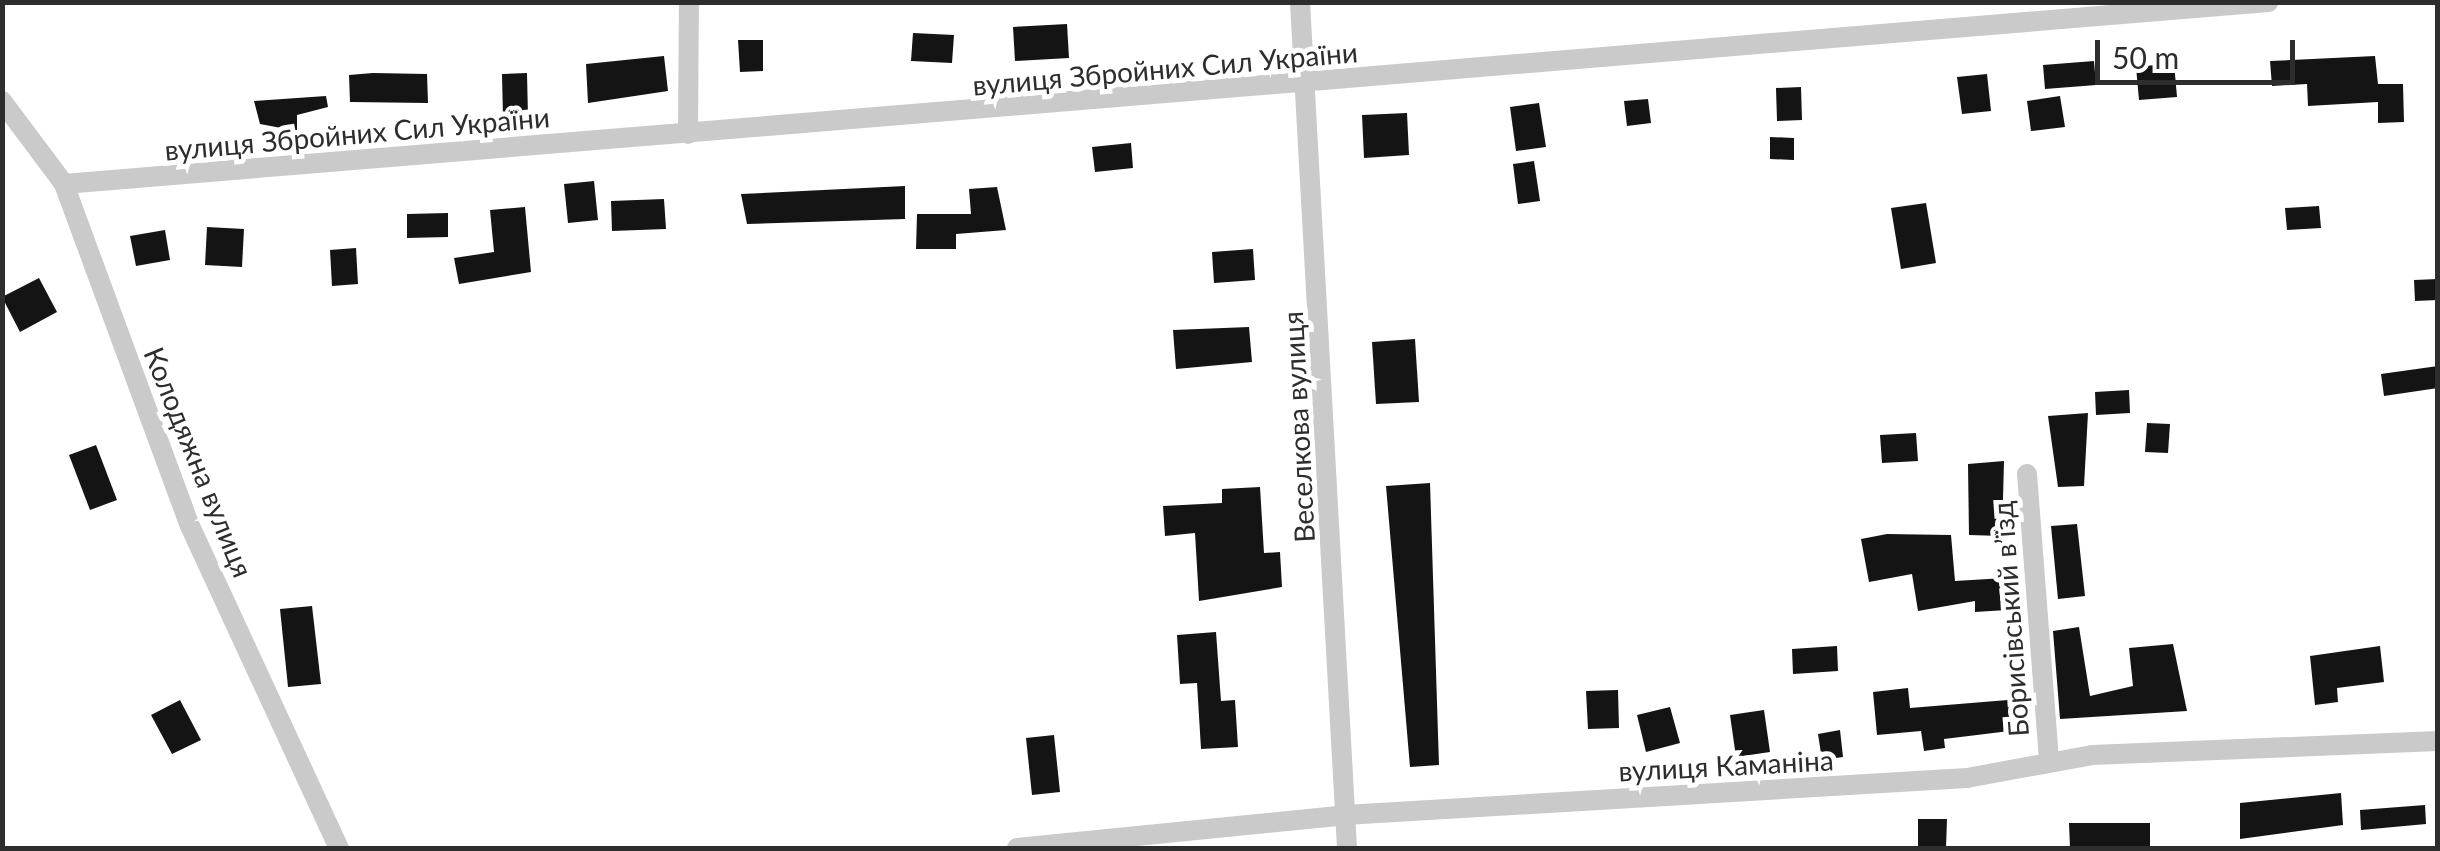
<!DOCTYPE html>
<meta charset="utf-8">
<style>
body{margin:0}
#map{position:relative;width:2440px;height:851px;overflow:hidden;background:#fff;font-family:Lato,sans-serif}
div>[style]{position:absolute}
.building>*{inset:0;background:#141414}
.street>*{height:20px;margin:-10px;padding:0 10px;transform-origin:10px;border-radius:10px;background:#cacaca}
span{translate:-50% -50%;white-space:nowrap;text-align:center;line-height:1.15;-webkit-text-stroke:10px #fff;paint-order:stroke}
.street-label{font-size:28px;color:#2d2d2d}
.frame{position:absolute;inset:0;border:5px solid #2d2d2d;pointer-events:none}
.scale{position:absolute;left:2095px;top:40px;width:200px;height:45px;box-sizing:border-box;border:5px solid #2d2d2d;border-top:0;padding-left:12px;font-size:30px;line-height:35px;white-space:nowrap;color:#2d2d2d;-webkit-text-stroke:8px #fff;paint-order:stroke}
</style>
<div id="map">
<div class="building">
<i style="clip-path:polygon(1067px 24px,1069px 58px,1015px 61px,1013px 27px)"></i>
<i style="clip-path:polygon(913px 33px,954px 35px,952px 63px,911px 61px)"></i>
<i style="clip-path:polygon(738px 40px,763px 40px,763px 71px,740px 72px)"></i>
<i style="clip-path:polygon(664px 56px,668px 91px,588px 103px,586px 64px)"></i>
<i style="clip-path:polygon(2375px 56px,2378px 84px,2403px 84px,2404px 122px,2378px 123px,2378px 102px,2308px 106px,2307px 84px,2272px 86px,2270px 61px)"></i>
<i style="clip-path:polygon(2094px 61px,2096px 85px,2045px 89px,2043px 65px)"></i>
<i style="clip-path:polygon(2174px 63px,2177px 97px,2139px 100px,2136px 67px)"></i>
<i style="clip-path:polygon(373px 73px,427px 74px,428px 103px,350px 102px,349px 75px)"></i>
<i style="clip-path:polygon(527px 73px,528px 118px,503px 118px,502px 74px)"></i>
<i style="clip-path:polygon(1987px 74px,1991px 111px,1962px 114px,1957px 77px)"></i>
<i style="clip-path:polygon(1801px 87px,1802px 120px,1777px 121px,1776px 88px)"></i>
<i style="clip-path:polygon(326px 96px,328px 107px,297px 115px,297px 131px,260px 124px,254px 101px)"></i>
<i style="clip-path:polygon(2060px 96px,2065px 127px,2031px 131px,2027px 101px)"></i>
<i style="clip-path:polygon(1648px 99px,1651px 123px,1627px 126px,1624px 101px)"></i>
<i style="clip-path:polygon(1539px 103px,1546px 147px,1516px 151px,1510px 107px)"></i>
<i style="clip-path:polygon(1407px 113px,1409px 155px,1364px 158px,1362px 115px)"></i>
<i style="clip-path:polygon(1770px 137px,1794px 138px,1794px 160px,1770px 159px)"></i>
<i style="clip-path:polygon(1131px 143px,1133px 168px,1095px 172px,1092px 147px)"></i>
<i style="clip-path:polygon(1534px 161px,1540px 201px,1518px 204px,1513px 164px)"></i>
<i style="clip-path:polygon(594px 181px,598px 220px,568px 223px,564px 184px)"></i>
<i style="clip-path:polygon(905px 186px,905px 219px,747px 224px,741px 194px)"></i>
<i style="clip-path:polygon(997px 187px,1006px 230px,956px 234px,956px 249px,916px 249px,917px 214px,971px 214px,969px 189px)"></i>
<i style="clip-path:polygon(664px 199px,666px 229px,612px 231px,611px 201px)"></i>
<i style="clip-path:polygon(1926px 203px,1936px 263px,1901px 269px,1891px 208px)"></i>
<i style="clip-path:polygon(2319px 206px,2321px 228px,2287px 230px,2285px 208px)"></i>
<i style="clip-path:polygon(525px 207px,531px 272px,459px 284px,454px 258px,494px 252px,490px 210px)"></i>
<i style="clip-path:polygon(448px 213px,448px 237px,407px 238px,407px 214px)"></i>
<i style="clip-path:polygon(207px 227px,244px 229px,242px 267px,205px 265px)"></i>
<i style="clip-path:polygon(165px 230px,170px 260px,136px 266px,130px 236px)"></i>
<i style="clip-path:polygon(356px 248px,358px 284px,332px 286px,330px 250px)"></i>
<i style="clip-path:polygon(1253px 249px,1255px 280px,1214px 283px,1212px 252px)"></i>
<i style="clip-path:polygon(39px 278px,57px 312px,20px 332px,2px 297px)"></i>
<i style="clip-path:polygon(2438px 279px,2438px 300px,2415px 301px,2414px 280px)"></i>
<i style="clip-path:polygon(1249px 327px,1252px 362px,1176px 369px,1173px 330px)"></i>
<i style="clip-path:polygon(1415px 339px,1419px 402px,1376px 404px,1372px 342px)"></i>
<i style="clip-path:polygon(2438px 366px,2438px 388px,2384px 396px,2381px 374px)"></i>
<i style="clip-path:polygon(2129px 390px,2130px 413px,2096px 415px,2095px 392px)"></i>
<i style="clip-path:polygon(2088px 413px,2084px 486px,2058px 487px,2048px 416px)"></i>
<i style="clip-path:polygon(2147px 423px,2170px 424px,2168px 453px,2145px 452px)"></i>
<i style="clip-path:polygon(1916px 433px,1918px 461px,1882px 463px,1880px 435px)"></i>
<i style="clip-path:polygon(96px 445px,117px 500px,90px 510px,69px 455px)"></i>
<i style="clip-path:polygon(2004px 461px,2002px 536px,1969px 535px,1968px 464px)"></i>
<i style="clip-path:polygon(1430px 483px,1439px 765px,1410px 767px,1386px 486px)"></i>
<i style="clip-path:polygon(1260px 487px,1264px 553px,1280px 552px,1282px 587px,1199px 601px,1195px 533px,1165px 536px,1163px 506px,1222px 503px,1222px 489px)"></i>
<i style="clip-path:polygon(2077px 524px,2085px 596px,2058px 599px,2051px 526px)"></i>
<i style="clip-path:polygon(1887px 534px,1951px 535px,1955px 581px,2005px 578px,2007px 610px,1975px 612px,1975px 601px,1918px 611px,1912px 574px,1869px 582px,1861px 539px)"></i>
<i style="clip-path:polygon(312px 606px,321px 684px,288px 687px,280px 609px)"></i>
<i style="clip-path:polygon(2079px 627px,2090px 696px,2133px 686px,2129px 648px,2173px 644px,2187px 711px,2060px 719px,2053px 631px)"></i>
<i style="clip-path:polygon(1216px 632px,1221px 701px,1235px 700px,1238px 747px,1201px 749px,1197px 683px,1180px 684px,1177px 635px)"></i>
<i style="clip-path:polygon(1837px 646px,1838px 671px,1793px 674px,1792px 649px)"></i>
<i style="clip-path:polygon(2380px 646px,2384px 682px,2337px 688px,2338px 702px,2315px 705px,2310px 656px)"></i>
<i style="clip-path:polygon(1908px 688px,1910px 708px,2020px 699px,2026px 729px,1944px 739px,1945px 748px,1924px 751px,1921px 731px,1877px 735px,1873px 692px)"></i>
<i style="clip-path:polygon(1618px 690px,1619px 728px,1588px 729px,1586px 691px)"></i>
<i style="clip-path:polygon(180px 700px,201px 740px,172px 754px,151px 715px)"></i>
<i style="clip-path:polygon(1670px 707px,1680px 743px,1646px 752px,1637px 715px)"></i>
<i style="clip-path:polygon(1764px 710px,1770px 752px,1736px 757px,1730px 715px)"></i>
<i style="clip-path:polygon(1840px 730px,1843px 757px,1822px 760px,1818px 734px)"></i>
<i style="clip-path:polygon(1054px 735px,1060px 792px,1032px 795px,1026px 738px)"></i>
<i style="clip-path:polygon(2341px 793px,2343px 825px,2240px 839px,2240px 803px)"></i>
<i style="clip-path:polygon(2425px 805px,2426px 824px,2361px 830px,2360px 810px)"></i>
<i style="clip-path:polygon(1918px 819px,1947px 819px,1946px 848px,1918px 848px)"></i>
<i style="clip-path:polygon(2069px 823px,2150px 823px,2150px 848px,2070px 848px)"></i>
</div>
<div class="street">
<i style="left:1300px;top:2px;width:847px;rotate:86.82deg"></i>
<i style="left:2px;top:101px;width:104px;rotate:53.2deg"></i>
<i style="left:64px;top:184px;width:364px;rotate:69.8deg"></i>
<i style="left:190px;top:526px;width:355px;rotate:65.2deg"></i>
<i style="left:688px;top:134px;width:132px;rotate:-89.6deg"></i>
<i style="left:64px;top:184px;width:2212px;rotate:-4.72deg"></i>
<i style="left:2027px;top:474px;width:285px;rotate:85.6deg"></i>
<i style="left:1017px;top:848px;width:330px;rotate:-5.7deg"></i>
<i style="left:1345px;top:815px;width:623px;rotate:-3.4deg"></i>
<i style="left:1967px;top:778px;width:127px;rotate:-10.4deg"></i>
<i style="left:2092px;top:755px;width:346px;rotate:-2.3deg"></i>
</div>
<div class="street-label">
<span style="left:1165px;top:68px;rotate:-5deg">вулиця Збройних Сил України</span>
<span style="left:357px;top:133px;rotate:-5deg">вулиця Збройних Сил України</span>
<span style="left:1298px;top:427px;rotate:-93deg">Веселкова вулиця</span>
<span style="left:199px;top:462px;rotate:68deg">Колодяжна вулиця</span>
<span style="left:2010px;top:619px;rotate:-94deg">Борисівський в’їзд</span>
<span style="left:1726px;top:765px;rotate:-3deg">вулиця Каманіна</span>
</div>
<div class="frame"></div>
<div class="scale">50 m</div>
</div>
